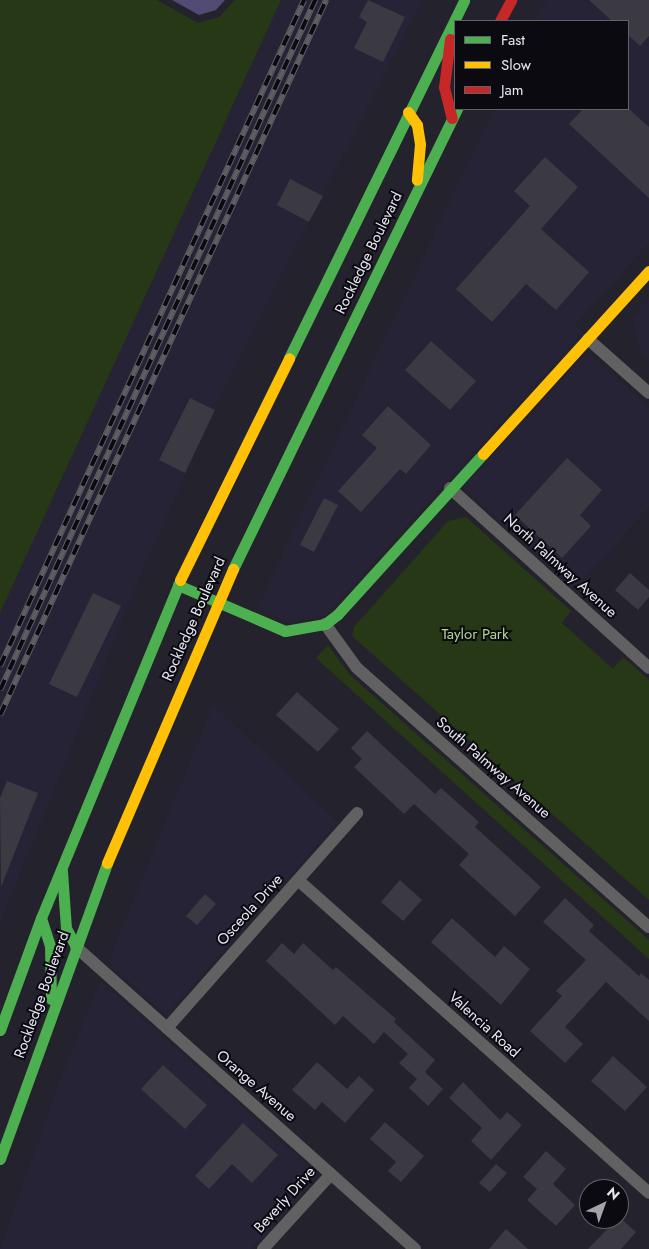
<!DOCTYPE html>
<style>
body{margin:0}
#map{position:relative;width:649px;height:1249px;overflow:hidden;background:#24222c;font-family:Jost,sans-serif}
div>[style]{position:absolute}
.built>*{inset:0;background:#272337}
.green>*{inset:0;background:#273817}
.water>*{inset:0;background:#524b73}
.building>*{inset:0;background:#3b3941}
.street>*{height:12px;margin:-6px;padding:0 6px;transform-origin:6px;border-radius:6px;background:#606160}
.fast>*{height:11px;margin:-5.5px;padding:0 5.5px;transform-origin:5.5px;border-radius:5.5px;background:#4caf50}
.slow>*{height:11px;margin:-5.5px;padding:0 5.5px;transform-origin:5.5px;border-radius:5.5px;background:#ffc107}
.jam>*{height:11px;margin:-5.5px;padding:0 5.5px;transform-origin:5.5px;border-radius:5.5px;background:#c62828}
.rail>*{height:5.5px;margin-top:-2.75px;transform-origin:0;background:repeating-linear-gradient(90deg,#0b0a11 0 11px,#5d5e61 0 22px);box-sizing:border-box;border-block:1px solid #5d5e61}
span{translate:-50% -50%;white-space:nowrap;text-align:center;line-height:1.15;-webkit-text-stroke:4px #0b0a11;paint-order:stroke}
.street-label{font-size:15px;color:#e7e6f1}
.park-label{font-size:15px;color:#b2d691}
.legend{position:absolute;left:454px;top:20px;width:175px;height:90px;box-sizing:border-box;background:#0b0a11;border:1px solid #63626b;margin:0;padding:6px 9px;list-style:none;font-size:15px;color:#e7e6f1}
.legend li{display:flex;align-items:center;gap:10px;height:25px}
.legend b{width:25px;border:1px solid #63626b}
.north{position:absolute;left:579px;top:1179px;width:50px;height:50px;box-sizing:border-box;background:#0b0a11;border:1px solid #63626b;border-radius:50%;rotate:42deg;font-size:14px;font-weight:700;line-height:20px;text-align:center;color:#e7e6f1}
.north::after{content:'';display:block;margin:auto;width:18px;height:22px;background:#a3a1ac;clip-path:polygon(50% 0,100% 100%,50% 72%,0 100%)}
</style>
<div id="map">
<div class="built">
<i style="clip-path:polygon(281px 0,422px 0,222px 392px,138px 581px,0 923px,0 613px)"></i>
<i style="clip-path:polygon(547px 0,649px 0,649px 243px,575px 325px,582px 333px,332px 608px,322px 616px,287px 622px,258px 606px,494px 109px,628px 109px,628px 21px,536px 21px)"></i>
<i style="clip-path:polygon(649px 298px,649px 360px,640px 352px,632px 317px)"></i>
<i style="clip-path:polygon(587px 352px,649px 407px,649px 507px,575px 589px,463px 487px)"></i>
<i style="clip-path:polygon(213px 705px,338px 822px,166px 1015px,108px 962px)"></i>
<i style="clip-path:polygon(100px 981px,318px 1175px,251px 1249px,0 1249px,59px 1082px)"></i>
</div>
<div class="green">
<i style="clip-path:polygon(0 0,157px 0,198px 23px,219px 17px,235px 0,281px 0,0 613px)"></i>
<i style="clip-path:polygon(466px 517px,571px 611px,562px 623px,613px 669px,623px 657px,649px 680px,649px 900px,352px 636px,354px 627px,448px 521px)"></i>
<i style="clip-path:polygon(328px 645px,350px 675px,649px 940px,649px 959px,316px 658px)"></i>
</div>
<div class="water">
<i style="clip-path:polygon(172px 0,225px 0,216px 10px,199px 15px)"></i>
</div>
<div class="building">
<i style="clip-path:polygon(368px 0,405px 17px,383px 62px,354px 48px,367px 22px,359px 17px)"></i>
<i style="clip-path:polygon(589px 0,649px 0,649px 36px,640px 46px,628px 35px,628px 21px,612px 21px)"></i>
<i style="clip-path:polygon(583px 109px,629px 109px,649px 127px,649px 198px,569px 124px)"></i>
<i style="clip-path:polygon(545px 157px,578px 187px,541px 229px,589px 272px,556px 310px,526px 284px,492px 322px,456px 289px,530px 206px,514px 191px)"></i>
<i style="clip-path:polygon(290px 179px,323px 196px,309px 222px,277px 205px)"></i>
<i style="clip-path:polygon(431px 341px,476px 381px,450px 410px,405px 370px)"></i>
<i style="clip-path:polygon(190px 398px,215px 410px,185px 473px,159px 460px)"></i>
<i style="clip-path:polygon(388px 406px,431px 445px,406px 474px,400px 469px,361px 512px,338px 491px,377px 448px,362px 435px)"></i>
<i style="clip-path:polygon(567px 458px,602px 490px,580px 515px,591px 526px,562px 558px,515px 515px)"></i>
<i style="clip-path:polygon(324px 498px,338px 505px,314px 552px,300px 545px)"></i>
<i style="clip-path:polygon(630px 573px,649px 590px,649px 597px,638px 610px,615px 590px)"></i>
<i style="clip-path:polygon(93px 593px,121px 606px,77px 697px,49px 684px)"></i>
<i style="clip-path:polygon(297px 692px,339px 729px,318px 752px,276px 715px)"></i>
<i style="clip-path:polygon(367px 731px,435px 794px,441px 788px,479px 822px,475px 827px,541px 887px,515px 916px,459px 865px,469px 854px,414px 804px,404px 814px,354px 767px,362px 759px,351px 748px)"></i>
<i style="clip-path:polygon(7px 781px,38px 793px,1px 887px,0 798px)"></i>
<i style="clip-path:polygon(400px 880px,422px 900px,403px 921px,381px 902px)"></i>
<i style="clip-path:polygon(205px 894px,216px 904px,197px 925px,186px 916px)"></i>
<i style="clip-path:polygon(565px 898px,594px 925px,589px 931px,639px 976px,641px 973px,649px 980px,649px 1021px,606px 982px,565px 1027px,583px 1044px,565px 1063px,530px 1031px,562px 996px,556px 991px,586px 960px,543px 922px)"></i>
<i style="clip-path:polygon(452px 918px,495px 957px,504px 946px,530px 969px,501px 1005px,431px 942px)"></i>
<i style="clip-path:polygon(282px 943px,294px 954px,303px 943px,333px 970px,336px 967px,396px 1019px,394px 1022px,435px 1060px,425px 1072px,443px 1089px,428px 1106px,409px 1088px,417px 1079px,399px 1063px,408px 1054px,384px 1032px,374px 1044px,343px 1016px,335px 1025px,266px 961px)"></i>
<i style="clip-path:polygon(613px 1056px,647px 1087px,625px 1111px,591px 1081px)"></i>
<i style="clip-path:polygon(317px 1062px,347px 1089px,359px 1076px,374px 1090px,345px 1123px,322px 1102px,315px 1110px,292px 1090px)"></i>
<i style="clip-path:polygon(163px 1065px,207px 1105px,185px 1129px,141px 1089px)"></i>
<i style="clip-path:polygon(463px 1082px,500px 1120px,507px 1112px,522px 1125px,491px 1160px,471px 1141px,482px 1128px,449px 1098px)"></i>
<i style="clip-path:polygon(385px 1122px,424px 1156px,401px 1182px,388px 1171px,396px 1162px,370px 1139px)"></i>
<i style="clip-path:polygon(243px 1123px,278px 1155px,252px 1183px,232px 1164px,209px 1189px,195px 1176px)"></i>
<i style="clip-path:polygon(546px 1151px,566px 1169px,553px 1184px,575px 1205px,556px 1226px,527px 1200px,537px 1189px,523px 1177px)"></i>
<i style="clip-path:polygon(496px 1164px,507px 1173px,490px 1192px,479px 1183px)"></i>
<i style="clip-path:polygon(619px 1217px,636px 1232px,621px 1249px,588px 1249px)"></i>
<i style="clip-path:polygon(506px 1229px,528px 1249px,489px 1249px)"></i>
</div>
<div class="street">
<i style="left:588px;top:339px;width:81px;rotate:41.5deg"></i>
<i style="left:450px;top:488px;width:268px;rotate:42.1deg"></i>
<i style="left:325px;top:624px;width:54px;rotate:54deg"></i>
<i style="left:357px;top:668px;width:390px;rotate:41.6deg"></i>
<i style="left:298px;top:880px;width:470px;rotate:41.7deg"></i>
<i style="left:76px;top:947px;width:454px;rotate:41.7deg"></i>
<i style="left:167px;top:1028px;width:287px;rotate:-48.5deg"></i>
<i style="left:263px;top:1249px;width:101px;rotate:-47.8deg"></i>
</div>
<div class="fast">
<i style="left:289px;top:358px;width:398px;rotate:-63.9deg"></i>
<i style="left:233px;top:569px;width:512px;rotate:-64.04deg"></i>
<i style="left:178px;top:585px;width:116px;rotate:23.3deg"></i>
<i style="left:285px;top:631px;width:41px;rotate:-9.9deg"></i>
<i style="left:325px;top:624px;width:15px;rotate:-37deg"></i>
<i style="left:337px;top:615px;width:217px;rotate:-47.8deg"></i>
<i style="left:62px;top:871px;width:57px;rotate:86deg"></i>
<i style="left:66px;top:928px;width:21px;rotate:62deg"></i>
<i style="left:41px;top:918px;width:29px;rotate:72deg"></i>
<i style="left:50px;top:946px;width:53px;rotate:88.9deg"></i>
<i style="left:0;top:1030px;width:119px;rotate:-69.9deg"></i>
<i style="left:41px;top:918px;width:365px;rotate:-67.6deg"></i>
<i style="left:0;top:1159px;width:315px;rotate:-70.1deg"></i>
</div>
<div class="slow">
<i style="left:408px;top:112px;width:16px;rotate:55deg"></i>
<i style="left:417px;top:125px;width:19px;rotate:81deg"></i>
<i style="left:420px;top:144px;width:36px;rotate:95deg"></i>
<i style="left:483px;top:454px;width:247px;rotate:-47.8deg"></i>
<i style="left:180px;top:580px;width:247px;rotate:-63.8deg"></i>
<i style="left:107px;top:863px;width:320px;rotate:-66.8deg"></i>
</div>
<div class="jam">
<i style="left:500px;top:21px;width:24px;rotate:-62deg"></i>
<i style="left:450px;top:39px;width:48px;rotate:97.1deg"></i>
<i style="left:444px;top:87px;width:32px;rotate:76deg"></i>
</div>
<div class="rail">
<i style="left:0;top:666px;width:732px;rotate:-65.47deg"></i>
<i style="left:0;top:690px;width:759px;rotate:-65.46deg"></i>
<i style="left:0;top:715px;width:786px;rotate:-65.49deg"></i>
</div>
<div class="street-label">
<span style="left:369px;top:253px;rotate:-64deg">Rockledge Boulevard</span>
<span style="left:560px;top:566px;rotate:42deg">North Palmway Avenue</span>
<span style="left:194px;top:619px;rotate:-66deg">Rockledge Boulevard</span>
<span style="left:493px;top:768px;rotate:41deg">South Palmway Avenue</span>
<span style="left:250px;top:910px;rotate:-48deg">Osceola Drive</span>
<span style="left:42px;top:995px;rotate:-70deg">Rockledge Boulevard</span>
<span style="left:484px;top:1025px;rotate:42deg">Valencia Road</span>
<span style="left:256px;top:1086px;rotate:41deg">Orange Avenue</span>
<span style="left:285px;top:1200px;rotate:-48deg">Beverly Drive</span>
</div>
<div class="park-label">
<span style="left:475px;top:635px">Taylor Park</span>
</div>
<ul class="legend">
<li><b style="height:6px;background:#4caf50"></b>Fast</li>
<li><b style="height:6px;background:#ffc107"></b>Slow</li>
<li><b style="height:6px;background:#c62828"></b>Jam</li>
</ul>
<div class="north">N</div>
</div>
